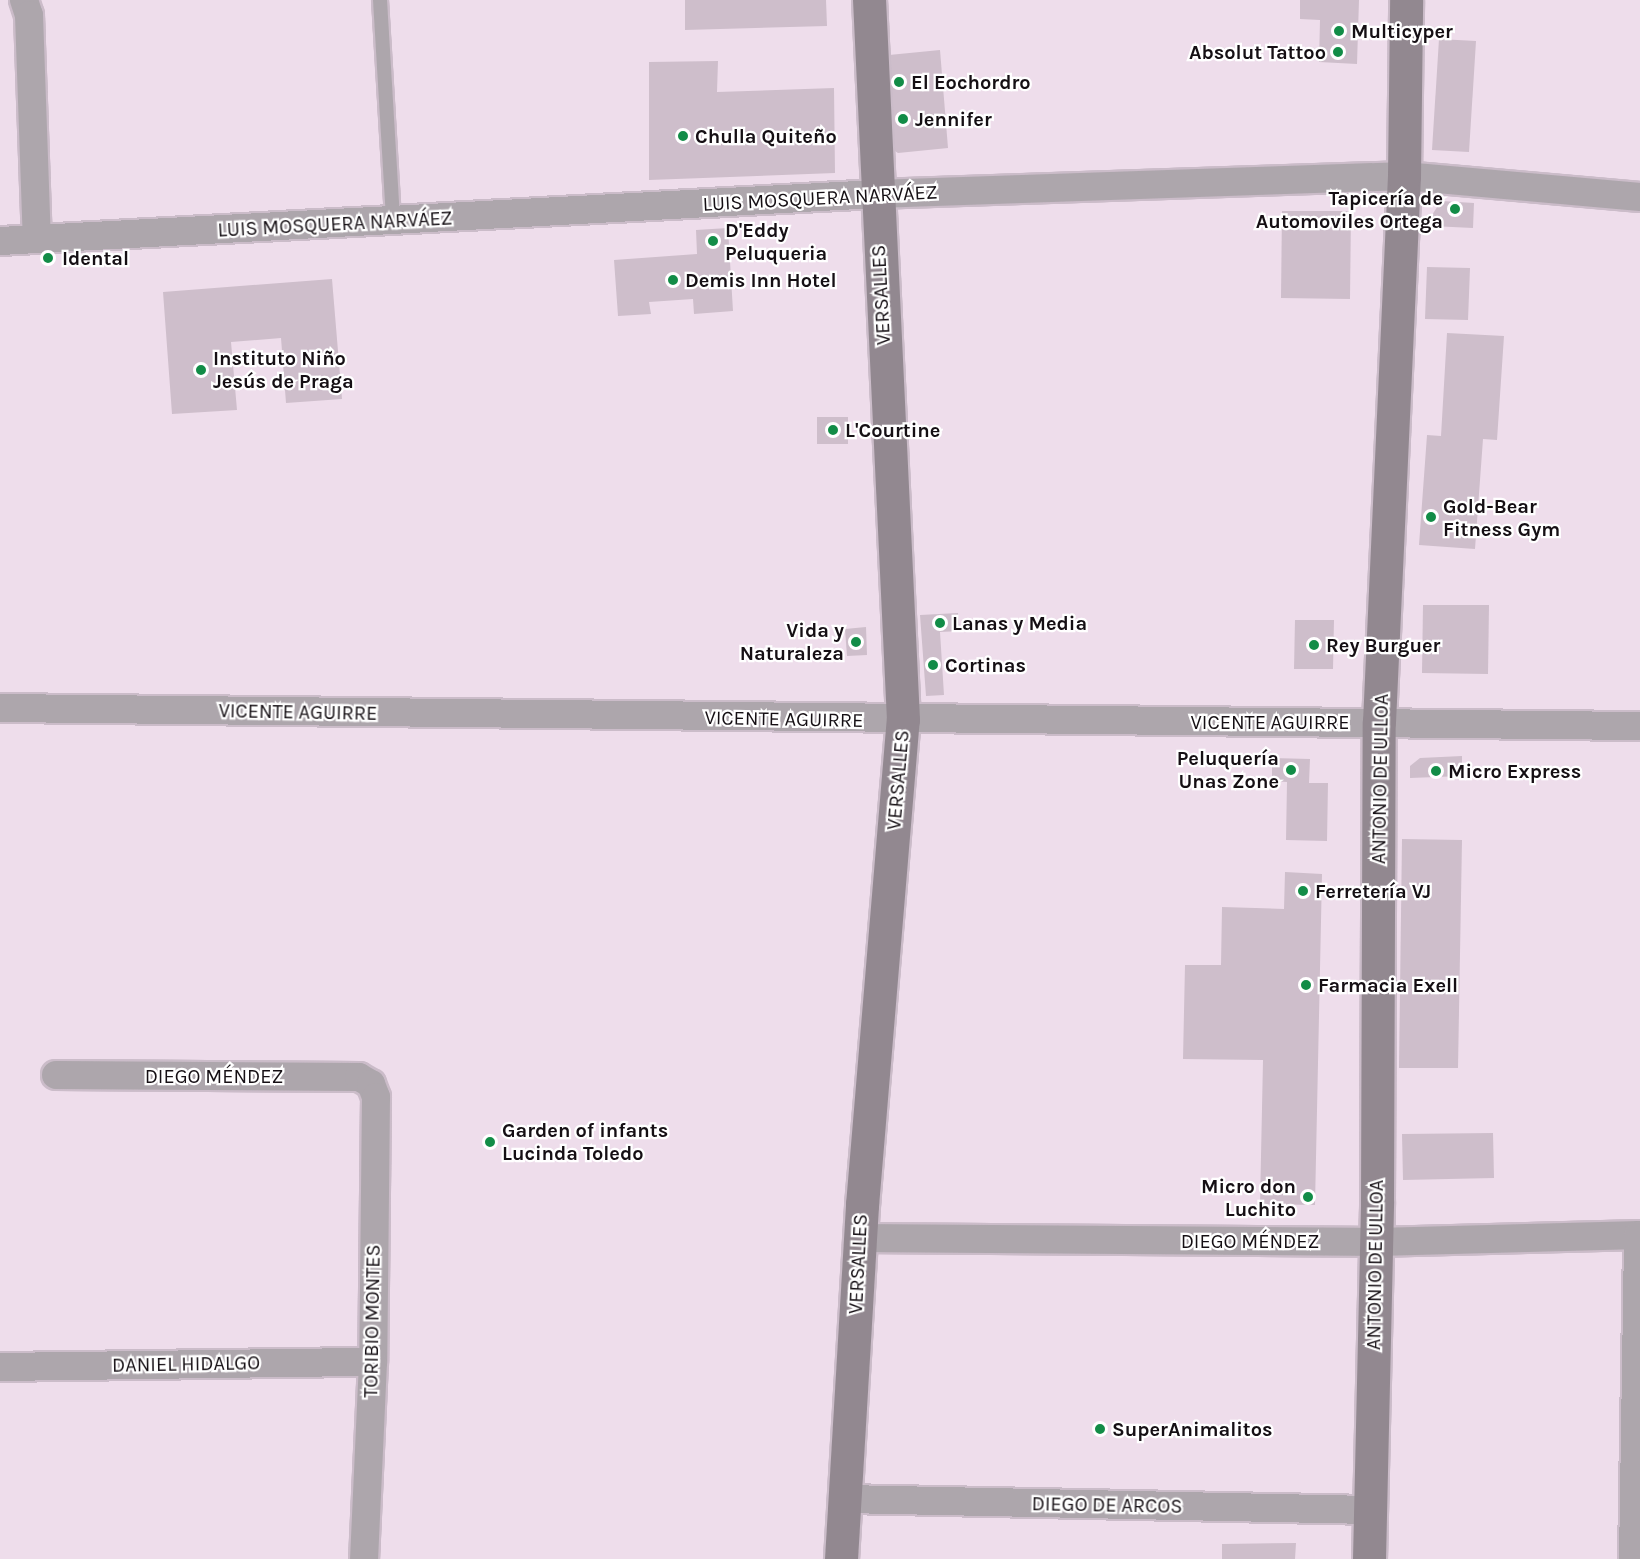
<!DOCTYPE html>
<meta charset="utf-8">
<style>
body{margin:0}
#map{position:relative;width:1640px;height:1559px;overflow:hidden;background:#eeddeb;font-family:Karla,sans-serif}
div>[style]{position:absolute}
.building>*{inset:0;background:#cebecb}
.roads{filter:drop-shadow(2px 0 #cbbcc9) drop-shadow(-2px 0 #cbbcc9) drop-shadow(0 2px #cbbcc9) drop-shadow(0 -2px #cbbcc9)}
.lane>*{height:14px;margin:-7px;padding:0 7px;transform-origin:7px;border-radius:7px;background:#ada6ac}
.street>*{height:28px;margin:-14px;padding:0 14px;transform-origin:14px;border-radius:14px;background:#ada6ac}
.secondary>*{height:33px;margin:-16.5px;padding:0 16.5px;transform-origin:16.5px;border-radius:16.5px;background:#928890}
.dots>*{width:16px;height:16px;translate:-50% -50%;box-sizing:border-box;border:3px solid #fff;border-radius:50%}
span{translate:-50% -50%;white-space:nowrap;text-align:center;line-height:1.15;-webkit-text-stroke:4.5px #fff;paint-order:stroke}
.poi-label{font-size:20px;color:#150f14;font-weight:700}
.left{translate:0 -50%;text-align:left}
.right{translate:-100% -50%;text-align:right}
.street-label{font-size:20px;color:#150f14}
</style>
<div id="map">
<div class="building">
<i style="clip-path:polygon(685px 0,826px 0,827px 26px,685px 30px)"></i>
<i style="clip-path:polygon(1300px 0,1359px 0,1357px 64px,1319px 62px,1320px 20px,1300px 19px)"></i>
<i style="clip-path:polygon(1439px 39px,1476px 41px,1469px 152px,1432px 150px)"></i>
<i style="clip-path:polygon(940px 50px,948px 148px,898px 153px,881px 142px,889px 55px)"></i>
<i style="clip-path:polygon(718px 61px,717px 92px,834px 88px,835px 173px,649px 180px,649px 62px)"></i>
<i style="clip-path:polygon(1441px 201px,1474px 203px,1473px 228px,1431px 226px,1432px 215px)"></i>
<i style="clip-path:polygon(1282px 211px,1351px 211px,1350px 299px,1281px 298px)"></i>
<i style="clip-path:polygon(728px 228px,733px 311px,694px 314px,693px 299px,649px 302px,651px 314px,618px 316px,614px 260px,697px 254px,696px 230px)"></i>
<i style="clip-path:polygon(1427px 267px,1470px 268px,1468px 320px,1425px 319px)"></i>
<i style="clip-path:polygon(332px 279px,342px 399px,286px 403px,281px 338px,231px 342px,237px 410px,172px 414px,163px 292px)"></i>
<i style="clip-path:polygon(1447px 333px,1504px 336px,1497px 440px,1483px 439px,1475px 549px,1419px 545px,1427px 435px,1441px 436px)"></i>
<i style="clip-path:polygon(817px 417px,848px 417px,848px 444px,817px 444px)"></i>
<i style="clip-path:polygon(1423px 605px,1489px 605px,1488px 674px,1422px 673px)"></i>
<i style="clip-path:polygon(958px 613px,960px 631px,940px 632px,944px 695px,926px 696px,920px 615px)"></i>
<i style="clip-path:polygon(1295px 620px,1334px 620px,1333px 669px,1294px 669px)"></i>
<i style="clip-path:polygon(866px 627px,867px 655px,847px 656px,845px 629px)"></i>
<i style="clip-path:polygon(1462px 756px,1462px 776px,1410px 778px,1410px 766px,1420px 758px)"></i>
<i style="clip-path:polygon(1272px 758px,1310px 759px,1309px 783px,1328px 783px,1327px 841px,1286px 840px,1287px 782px,1272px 781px)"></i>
<i style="clip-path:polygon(1402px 839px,1462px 840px,1458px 1068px,1399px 1068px)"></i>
<i style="clip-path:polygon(1285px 872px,1322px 874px,1315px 1205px,1260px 1204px,1263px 1060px,1183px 1059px,1185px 965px,1221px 965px,1222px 907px,1284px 909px)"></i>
<i style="clip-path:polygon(1493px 1133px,1494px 1178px,1403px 1180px,1402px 1134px)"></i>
<i style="clip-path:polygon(1296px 1543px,1295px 1559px,1222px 1559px,1222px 1544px)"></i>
</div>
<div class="roads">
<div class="lane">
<i style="left:380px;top:0;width:221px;rotate:86.6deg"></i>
</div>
<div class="street">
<i style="left:24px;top:0;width:16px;rotate:72deg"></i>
<i style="left:29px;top:15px;width:224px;rotate:88deg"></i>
<i style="left:0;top:241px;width:877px;rotate:-3.07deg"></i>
<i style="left:876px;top:194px;width:528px;rotate:-1.95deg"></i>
<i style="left:1404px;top:176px;width:237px;rotate:5.1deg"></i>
<i style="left:0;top:708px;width:1640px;rotate:0.63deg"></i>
<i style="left:56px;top:1075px;width:303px;rotate:0.4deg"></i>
<i style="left:359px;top:1077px;width:14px;rotate:30deg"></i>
<i style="left:371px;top:1084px;width:14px;rotate:69deg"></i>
<i style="left:376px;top:1097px;width:265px;rotate:90.6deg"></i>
<i style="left:373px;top:1362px;width:197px;rotate:92.6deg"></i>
<i style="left:859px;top:1238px;width:518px;rotate:0.44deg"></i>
<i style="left:1377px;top:1242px;width:263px;rotate:-1.5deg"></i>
<i style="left:0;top:1367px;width:373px;rotate:-0.8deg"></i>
<i style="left:845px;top:1499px;width:524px;rotate:1.2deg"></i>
<i style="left:1633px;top:1559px;width:324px;rotate:-89.1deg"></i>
</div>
<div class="secondary">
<i style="left:841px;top:1559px;width:355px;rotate:-86.6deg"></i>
<i style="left:862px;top:1205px;width:487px;rotate:-85.2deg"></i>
<i style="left:903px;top:720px;width:721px;rotate:-92.7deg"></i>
<i style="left:1369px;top:1559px;width:358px;rotate:-88.7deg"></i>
<i style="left:1377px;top:1201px;width:479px;rotate:-89.8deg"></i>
<i style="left:1379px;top:722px;width:547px;rotate:-87.38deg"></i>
<i style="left:1404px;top:176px;width:176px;rotate:-89.3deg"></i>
</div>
</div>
<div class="dots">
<i style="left:1339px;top:31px;background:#128c47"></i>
<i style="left:1338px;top:52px;background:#128c47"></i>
<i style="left:899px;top:82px;background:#128c47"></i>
<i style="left:903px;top:119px;background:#128c47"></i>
<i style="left:683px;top:136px;background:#128c47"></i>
<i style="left:1455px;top:209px;background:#128c47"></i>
<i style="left:713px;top:241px;background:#128c47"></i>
<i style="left:48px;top:258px;background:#128c47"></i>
<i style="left:673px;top:280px;background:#128c47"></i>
<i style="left:201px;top:370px;background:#128c47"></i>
<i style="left:833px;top:430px;background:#128c47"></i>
<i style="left:1431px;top:517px;background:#128c47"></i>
<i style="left:940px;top:623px;background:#128c47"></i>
<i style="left:856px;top:642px;background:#128c47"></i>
<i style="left:1314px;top:645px;background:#128c47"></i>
<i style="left:933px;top:665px;background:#128c47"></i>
<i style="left:1291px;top:770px;background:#128c47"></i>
<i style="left:1436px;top:771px;background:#128c47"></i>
<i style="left:1303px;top:891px;background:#128c47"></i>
<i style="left:1306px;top:985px;background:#128c47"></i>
<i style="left:490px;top:1142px;background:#128c47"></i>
<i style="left:1308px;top:1197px;background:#128c47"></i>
<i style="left:1100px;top:1429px;background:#128c47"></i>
</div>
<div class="poi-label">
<span class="left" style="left:1351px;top:31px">Multicyper</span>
<span class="right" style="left:1326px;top:52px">Absolut Tattoo</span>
<span class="left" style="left:911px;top:82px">El Eochordro</span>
<span class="left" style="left:915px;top:119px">Jennifer</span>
<span class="left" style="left:695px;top:136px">Chulla Quiteño</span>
<span class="right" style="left:1443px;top:210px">Tapicería de<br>Automoviles Ortega</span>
<span class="left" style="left:725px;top:242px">D'Eddy<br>Peluqueria</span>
<span class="left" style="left:62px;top:258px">Idental</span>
<span class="left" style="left:685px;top:280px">Demis Inn Hotel</span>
<span class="left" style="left:213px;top:370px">Instituto Niño<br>Jesús de Praga</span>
<span class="left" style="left:845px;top:430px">L'Courtine</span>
<span class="left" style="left:1443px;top:518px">Gold-Bear<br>Fitness Gym</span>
<span class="left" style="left:952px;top:623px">Lanas y Media</span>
<span class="right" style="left:844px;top:642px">Vida y<br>Naturaleza</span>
<span class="left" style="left:1326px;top:645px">Rey Burguer</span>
<span class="left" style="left:945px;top:665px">Cortinas</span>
<span class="right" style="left:1279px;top:770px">Peluquería<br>Unas Zone</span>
<span class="left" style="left:1448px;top:771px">Micro Express</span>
<span class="left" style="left:1315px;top:891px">Ferretería VJ</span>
<span class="left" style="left:1318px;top:985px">Farmacia Exell</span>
<span class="left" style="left:502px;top:1142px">Garden of infants<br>Lucinda Toledo</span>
<span class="right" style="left:1296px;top:1198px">Micro don<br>Luchito</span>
<span class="left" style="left:1112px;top:1429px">SuperAnimalitos</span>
</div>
<div class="street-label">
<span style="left:820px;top:198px;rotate:-3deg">LUIS MOSQUERA NARVÁEZ</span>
<span style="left:335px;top:224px;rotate:-3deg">LUIS MOSQUERA NARVÁEZ</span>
<span style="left:881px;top:295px;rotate:-93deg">VERSALLES</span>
<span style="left:298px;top:712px;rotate:1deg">VICENTE AGUIRRE</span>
<span style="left:784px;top:719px;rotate:1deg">VICENTE AGUIRRE</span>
<span style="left:1270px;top:722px">VICENTE AGUIRRE</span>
<span style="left:1380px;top:779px;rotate:-89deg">ANTONIO DE ULLOA</span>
<span style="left:898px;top:780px;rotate:-85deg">VERSALLES</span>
<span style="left:214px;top:1076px">DIEGO MÉNDEZ</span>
<span style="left:1250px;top:1241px">DIEGO MÉNDEZ</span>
<span style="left:858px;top:1264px;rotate:-87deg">VERSALLES</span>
<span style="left:1375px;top:1265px;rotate:-89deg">ANTONIO DE ULLOA</span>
<span style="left:372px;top:1321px;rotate:-89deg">TORIBIO MONTES</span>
<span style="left:186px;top:1364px;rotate:-1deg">DANIEL HIDALGO</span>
<span style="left:1107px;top:1505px;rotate:1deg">DIEGO DE ARCOS</span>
</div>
</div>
